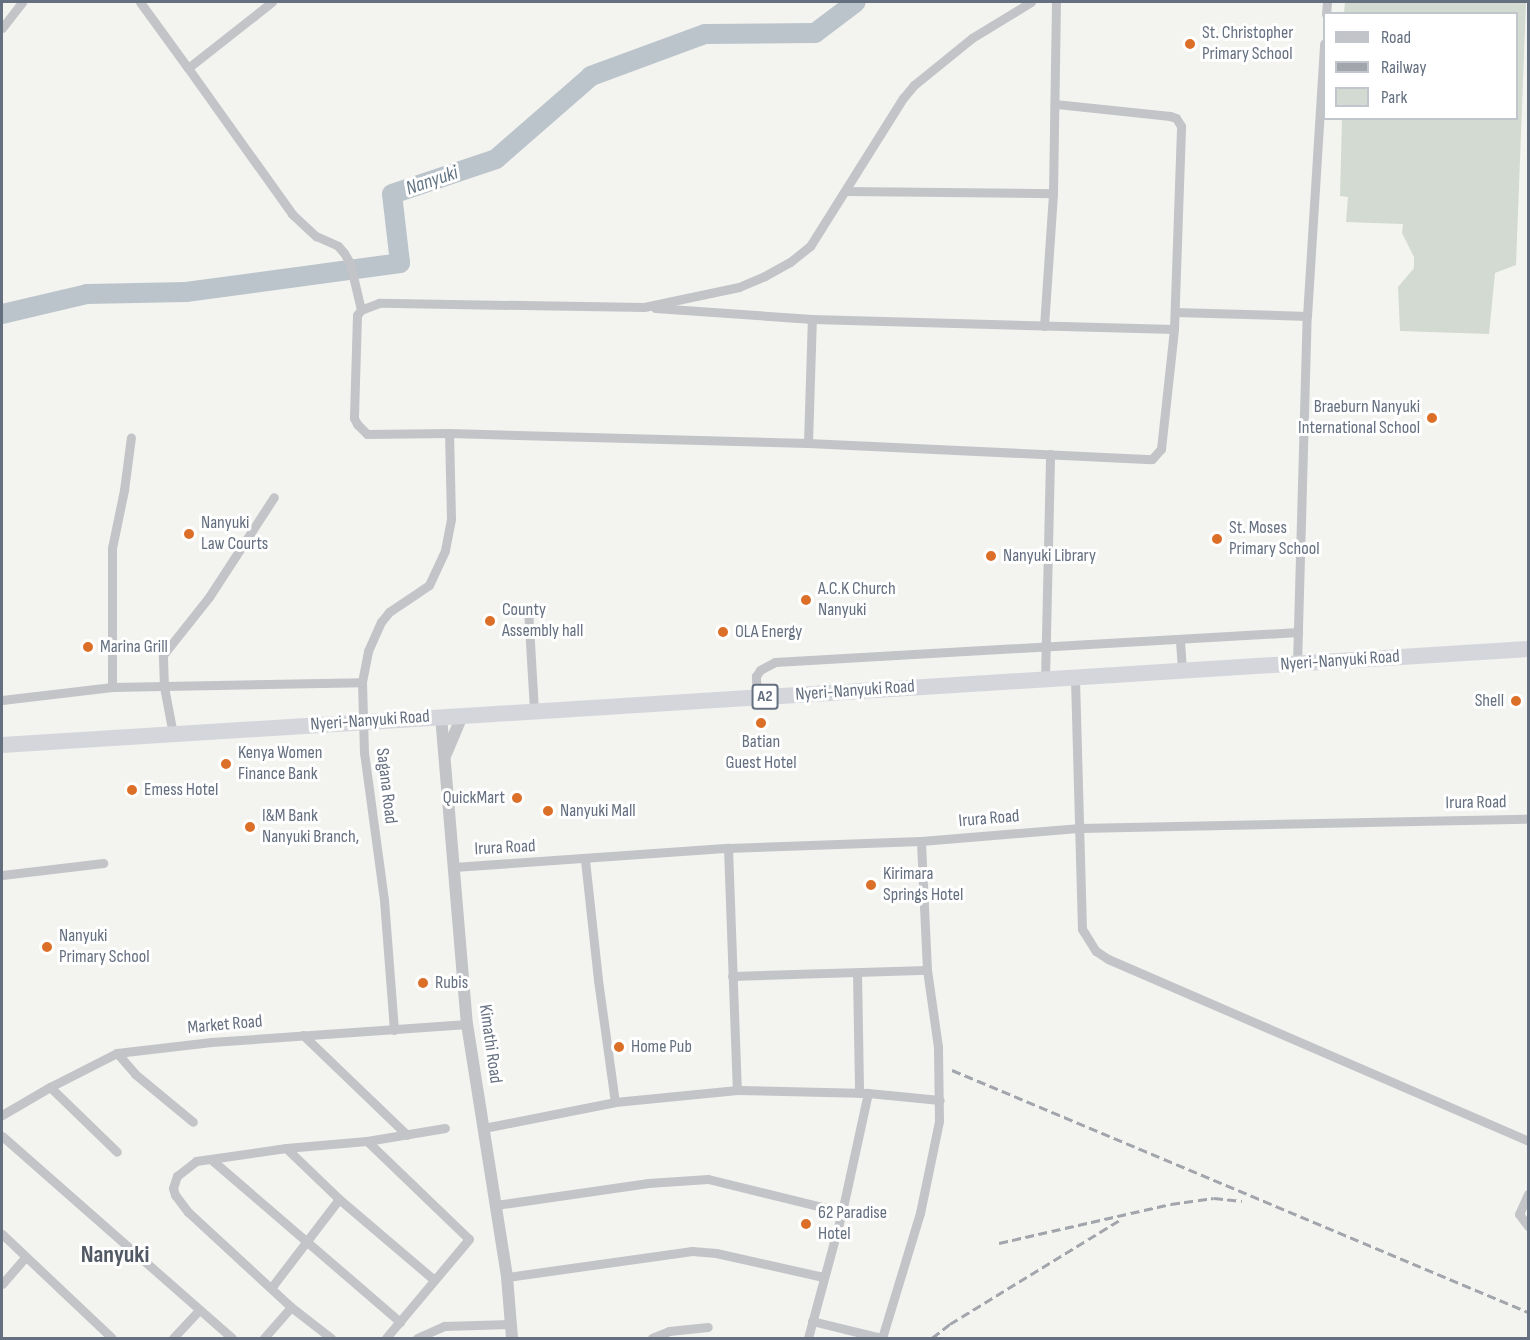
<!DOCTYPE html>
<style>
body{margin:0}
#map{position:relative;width:1530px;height:1340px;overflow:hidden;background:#f3f4f0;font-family:"Sofia Sans Condensed",sans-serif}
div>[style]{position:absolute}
.green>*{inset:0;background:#d3dad1}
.river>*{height:20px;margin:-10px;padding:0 10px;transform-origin:10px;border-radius:10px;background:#bcc4cb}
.minor>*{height:9px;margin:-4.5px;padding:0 4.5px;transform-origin:4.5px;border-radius:4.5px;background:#c2c4c8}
.tertiary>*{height:12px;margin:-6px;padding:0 6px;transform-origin:6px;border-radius:6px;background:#c2c4c8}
.trunk>*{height:16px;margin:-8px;padding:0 8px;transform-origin:8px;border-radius:8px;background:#d4d6dc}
.rail>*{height:3px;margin-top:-1.5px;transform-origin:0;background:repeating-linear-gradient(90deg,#a2a6ac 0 9px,transparent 0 13.5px)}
.dots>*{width:16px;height:16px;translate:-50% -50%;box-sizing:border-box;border:3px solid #fff;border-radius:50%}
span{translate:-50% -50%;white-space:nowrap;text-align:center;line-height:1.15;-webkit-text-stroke:6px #fff;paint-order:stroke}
.shield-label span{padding:2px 4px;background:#fff;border:2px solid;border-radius:4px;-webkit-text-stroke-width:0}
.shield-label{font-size:16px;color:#646f80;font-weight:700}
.poi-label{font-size:18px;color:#646f80}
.left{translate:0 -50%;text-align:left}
.right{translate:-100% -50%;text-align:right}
.street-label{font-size:18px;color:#646f80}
.water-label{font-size:20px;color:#647684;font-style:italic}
.district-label{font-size:24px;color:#515965;font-weight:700}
.frame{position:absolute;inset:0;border:3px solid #646f80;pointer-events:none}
.legend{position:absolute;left:1323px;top:12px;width:195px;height:108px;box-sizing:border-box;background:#fff;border:2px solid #c1c5cc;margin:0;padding:8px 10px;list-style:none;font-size:18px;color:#646f80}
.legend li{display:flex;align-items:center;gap:12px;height:30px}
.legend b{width:30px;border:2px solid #c1c5cc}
</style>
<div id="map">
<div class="green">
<i style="clip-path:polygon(1345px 2px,1526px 2px,1516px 265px,1495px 273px,1489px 334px,1400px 331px,1398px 287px,1414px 268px,1414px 257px,1402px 233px,1403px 224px,1346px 222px,1348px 197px,1340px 196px,1342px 119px,1516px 118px,1516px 14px,1344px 13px)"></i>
</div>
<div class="river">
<i style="left:2px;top:314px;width:87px;rotate:-13.2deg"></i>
<i style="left:87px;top:294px;width:99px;rotate:-1.2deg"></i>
<i style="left:186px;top:292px;width:216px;rotate:-7.7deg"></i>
<i style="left:400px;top:263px;width:69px;rotate:-96.6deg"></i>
<i style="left:392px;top:194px;width:110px;rotate:-18.6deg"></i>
<i style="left:496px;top:159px;width:126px;rotate:-41.1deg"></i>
<i style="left:591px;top:76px;width:121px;rotate:-20.2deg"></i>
<i style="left:705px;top:34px;width:110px;rotate:-0.5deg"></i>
<i style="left:815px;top:33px;width:51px;rotate:-37.1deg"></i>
</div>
<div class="minor">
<i style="left:140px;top:2px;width:82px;rotate:54deg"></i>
<i style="left:188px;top:68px;width:107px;rotate:-38.2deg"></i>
<i style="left:1031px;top:2px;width:69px;rotate:148.6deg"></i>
<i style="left:972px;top:38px;width:75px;rotate:141deg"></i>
<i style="left:914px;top:85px;width:17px;rotate:130deg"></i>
<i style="left:903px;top:98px;width:175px;rotate:122.1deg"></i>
<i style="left:810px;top:246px;width:26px;rotate:141deg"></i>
<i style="left:790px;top:262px;width:29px;rotate:151deg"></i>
<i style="left:765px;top:276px;width:28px;rotate:157deg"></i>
<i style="left:739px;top:287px;width:97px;rotate:168.1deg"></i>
<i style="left:644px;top:307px;width:265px;rotate:-179.1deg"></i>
<i style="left:379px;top:303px;width:19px;rotate:159deg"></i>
<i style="left:361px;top:310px;width:6px;rotate:129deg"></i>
<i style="left:357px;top:315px;width:103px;rotate:91.7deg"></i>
<i style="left:354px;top:418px;width:7px;rotate:63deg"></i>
<i style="left:357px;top:424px;width:14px;rotate:45deg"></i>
<i style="left:367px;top:434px;width:82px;rotate:-0.7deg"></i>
<i style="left:449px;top:433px;width:359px;rotate:1.6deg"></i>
<i style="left:808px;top:443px;width:344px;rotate:2.7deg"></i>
<i style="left:1152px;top:459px;width:13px;rotate:-48deg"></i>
<i style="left:1161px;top:449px;width:121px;rotate:-83.8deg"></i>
<i style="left:1174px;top:329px;width:203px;rotate:-88deg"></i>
<i style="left:1181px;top:126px;width:9px;rotate:-122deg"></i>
<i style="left:1176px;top:118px;width:6px;rotate:-162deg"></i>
<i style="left:1170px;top:116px;width:116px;rotate:-174deg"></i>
<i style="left:1326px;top:14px;width:12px;rotate:-85deg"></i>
<i style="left:2px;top:28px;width:33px;rotate:-52deg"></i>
<i style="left:188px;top:68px;width:179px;rotate:54.5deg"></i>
<i style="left:292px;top:214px;width:33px;rotate:43deg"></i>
<i style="left:316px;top:236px;width:24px;rotate:24deg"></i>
<i style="left:338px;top:246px;width:9px;rotate:49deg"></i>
<i style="left:344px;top:253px;width:12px;rotate:59deg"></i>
<i style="left:350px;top:263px;width:48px;rotate:76.8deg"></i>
<i style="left:846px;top:191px;width:207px;rotate:0.6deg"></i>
<i style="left:655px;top:308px;width:157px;rotate:4deg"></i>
<i style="left:812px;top:319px;width:362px;rotate:1.6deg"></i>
<i style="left:1175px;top:312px;width:132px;rotate:1.7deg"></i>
<i style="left:1044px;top:326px;width:133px;rotate:-86.1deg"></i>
<i style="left:1053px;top:193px;width:191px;rotate:-89.1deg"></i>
<i style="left:808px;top:443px;width:124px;rotate:-88.2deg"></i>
<i style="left:528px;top:609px;width:101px;rotate:86.6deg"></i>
<i style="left:1180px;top:641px;width:30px;rotate:86deg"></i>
<i style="left:1297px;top:664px;width:348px;rotate:-88.4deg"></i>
<i style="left:1307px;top:316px;width:273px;rotate:-86.4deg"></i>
<i style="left:1045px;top:679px;width:225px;rotate:-88.7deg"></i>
<i style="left:1075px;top:679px;width:250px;rotate:88.4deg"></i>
<i style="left:1082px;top:929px;width:26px;rotate:58deg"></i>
<i style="left:1096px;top:951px;width:14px;rotate:34deg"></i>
<i style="left:1108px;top:959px;width:458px;rotate:23.4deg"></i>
<i style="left:112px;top:687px;width:139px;rotate:-90deg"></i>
<i style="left:112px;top:548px;width:59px;rotate:-78.3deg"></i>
<i style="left:124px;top:490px;width:53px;rotate:-82.5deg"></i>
<i style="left:757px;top:698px;width:22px;rotate:-93deg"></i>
<i style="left:756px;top:676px;width:7px;rotate:-56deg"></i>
<i style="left:760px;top:670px;width:17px;rotate:-28deg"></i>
<i style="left:775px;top:662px;width:524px;rotate:-3.28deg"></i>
<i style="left:2px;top:700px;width:111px;rotate:-6.7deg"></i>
<i style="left:112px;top:687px;width:250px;rotate:-1.1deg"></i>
<i style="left:173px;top:734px;width:48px;rotate:-100.8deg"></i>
<i style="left:164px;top:687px;width:32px;rotate:-92deg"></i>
<i style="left:163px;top:655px;width:74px;rotate:-51.6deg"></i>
<i style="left:209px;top:597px;width:119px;rotate:-57deg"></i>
<i style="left:728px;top:848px;width:242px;rotate:87.9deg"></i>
<i style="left:585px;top:860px;width:121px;rotate:83.8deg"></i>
<i style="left:598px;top:980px;width:123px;rotate:82.1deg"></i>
<i style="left:454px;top:867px;width:275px;rotate:-4deg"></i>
<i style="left:728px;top:848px;width:193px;rotate:-2.1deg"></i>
<i style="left:921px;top:841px;width:160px;rotate:-4.7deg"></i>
<i style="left:1080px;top:828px;width:448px;rotate:-1.2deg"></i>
<i style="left:2px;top:875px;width:102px;rotate:-6.8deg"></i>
<i style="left:857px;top:973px;width:120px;rotate:89deg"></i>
<i style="left:732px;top:976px;width:195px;rotate:-1.8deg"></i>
<i style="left:927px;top:970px;width:129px;rotate:-92.7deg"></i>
<i style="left:394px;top:1030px;width:130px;rotate:-94.4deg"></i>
<i style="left:384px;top:900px;width:148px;rotate:-97.7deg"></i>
<i style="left:364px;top:753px;width:71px;rotate:-91.6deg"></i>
<i style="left:362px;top:682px;width:32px;rotate:-79deg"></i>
<i style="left:368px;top:651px;width:32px;rotate:-66deg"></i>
<i style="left:381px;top:622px;width:13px;rotate:-51deg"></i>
<i style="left:389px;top:612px;width:48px;rotate:-34deg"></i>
<i style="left:429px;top:585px;width:38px;rotate:-65deg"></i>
<i style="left:445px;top:550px;width:32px;rotate:-79deg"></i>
<i style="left:451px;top:519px;width:86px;rotate:-91.3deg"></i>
<i style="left:303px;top:1035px;width:144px;rotate:43.9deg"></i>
<i style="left:117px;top:1053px;width:28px;rotate:49deg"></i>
<i style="left:135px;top:1074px;width:75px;rotate:39.6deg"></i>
<i style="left:50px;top:1087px;width:93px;rotate:44.1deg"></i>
<i style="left:2px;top:1115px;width:56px;rotate:-30.3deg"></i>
<i style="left:50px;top:1087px;width:75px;rotate:-26.9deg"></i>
<i style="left:117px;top:1053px;width:95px;rotate:-6.7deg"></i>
<i style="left:211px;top:1042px;width:257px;rotate:-4deg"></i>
<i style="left:484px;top:1128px;width:134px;rotate:-11.2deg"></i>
<i style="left:615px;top:1102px;width:123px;rotate:-5.6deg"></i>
<i style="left:737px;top:1090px;width:131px;rotate:1.3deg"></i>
<i style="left:868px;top:1093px;width:72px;rotate:5.6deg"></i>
<i style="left:2px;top:1136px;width:306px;rotate:41.3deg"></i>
<i style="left:367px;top:1141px;width:141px;rotate:43.9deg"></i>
<i style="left:469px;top:1239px;width:129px;rotate:130deg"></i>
<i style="left:286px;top:1148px;width:74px;rotate:43.9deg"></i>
<i style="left:339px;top:1199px;width:123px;rotate:40.4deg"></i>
<i style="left:213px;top:1161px;width:247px;rotate:40.7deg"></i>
<i style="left:1528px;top:1194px;width:22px;rotate:114deg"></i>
<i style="left:1519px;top:1214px;width:15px;rotate:53deg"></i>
<i style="left:496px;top:1205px;width:154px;rotate:-8.2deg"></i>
<i style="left:648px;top:1183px;width:60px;rotate:-3.8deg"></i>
<i style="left:708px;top:1179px;width:138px;rotate:13.8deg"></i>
<i style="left:2px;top:1234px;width:151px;rotate:43.4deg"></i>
<i style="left:507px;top:1277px;width:187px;rotate:-8deg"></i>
<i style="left:692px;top:1251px;width:24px;rotate:5deg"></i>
<i style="left:716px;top:1253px;width:110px;rotate:12.6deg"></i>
<i style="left:2px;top:1284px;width:35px;rotate:-49deg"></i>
<i style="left:271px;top:1288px;width:112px;rotate:-52.6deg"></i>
<i style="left:812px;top:1321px;width:71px;rotate:13.8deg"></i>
<i style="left:173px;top:1338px;width:38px;rotate:-47deg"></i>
<i style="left:264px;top:1338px;width:41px;rotate:-48.9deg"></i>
<i style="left:331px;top:1338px;width:51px;rotate:-142.2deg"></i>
<i style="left:291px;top:1307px;width:140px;rotate:-137.3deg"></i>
<i style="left:188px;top:1212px;width:21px;rotate:-127deg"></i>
<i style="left:175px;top:1195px;width:7px;rotate:-106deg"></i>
<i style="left:173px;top:1188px;width:13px;rotate:-72deg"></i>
<i style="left:177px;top:1176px;width:24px;rotate:-38deg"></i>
<i style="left:196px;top:1161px;width:91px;rotate:-8.2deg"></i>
<i style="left:286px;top:1148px;width:81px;rotate:-4.9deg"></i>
<i style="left:367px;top:1141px;width:79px;rotate:-9.5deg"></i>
<i style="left:417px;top:1338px;width:30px;rotate:-24deg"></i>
<i style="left:444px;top:1326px;width:66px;rotate:-1.7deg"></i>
<i style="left:652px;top:1338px;width:18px;rotate:-22deg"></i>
<i style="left:669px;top:1331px;width:39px;rotate:-6deg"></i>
<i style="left:808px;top:1338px;width:131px;rotate:-74.9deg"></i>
<i style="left:842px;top:1212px;width:122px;rotate:-77.7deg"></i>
<i style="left:882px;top:1338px;width:131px;rotate:-73.1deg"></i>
<i style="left:920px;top:1213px;width:94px;rotate:-78.3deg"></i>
<i style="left:939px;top:1121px;width:74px;rotate:-90.8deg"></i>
<i style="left:938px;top:1047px;width:78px;rotate:-98.1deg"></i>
</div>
<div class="tertiary">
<i style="left:441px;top:716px;width:309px;rotate:85.2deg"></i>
<i style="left:467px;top:1024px;width:256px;rotate:81deg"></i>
<i style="left:507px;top:1277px;width:61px;rotate:85.3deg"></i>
<i style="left:446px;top:754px;width:41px;rotate:-67.2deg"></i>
</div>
<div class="trunk">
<i style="left:2px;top:745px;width:1529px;rotate:-3.6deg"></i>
</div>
<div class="rail">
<i style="left:952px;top:1070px;width:625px;rotate:22.79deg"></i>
<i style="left:999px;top:1243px;width:176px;rotate:-12.8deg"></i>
<i style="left:1171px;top:1204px;width:43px;rotate:-7.9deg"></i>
<i style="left:1214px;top:1198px;width:28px;rotate:6deg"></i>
<i style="left:932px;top:1338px;width:23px;rotate:-38deg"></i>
<i style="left:950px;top:1324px;width:199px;rotate:-31.5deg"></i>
</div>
<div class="dots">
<i style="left:1190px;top:44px;background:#dc6f28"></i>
<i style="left:1432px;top:418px;background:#dc6f28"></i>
<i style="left:189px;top:534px;background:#dc6f28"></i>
<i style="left:1217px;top:539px;background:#dc6f28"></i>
<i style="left:991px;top:556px;background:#dc6f28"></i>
<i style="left:806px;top:600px;background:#dc6f28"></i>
<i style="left:490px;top:621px;background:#dc6f28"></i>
<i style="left:723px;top:632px;background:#dc6f28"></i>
<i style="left:88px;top:647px;background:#dc6f28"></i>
<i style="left:1516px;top:701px;background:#dc6f28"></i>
<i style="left:761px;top:723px;background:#dc6f28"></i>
<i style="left:226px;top:764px;background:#dc6f28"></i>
<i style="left:132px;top:790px;background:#dc6f28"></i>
<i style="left:517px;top:798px;background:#dc6f28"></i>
<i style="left:548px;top:811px;background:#dc6f28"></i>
<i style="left:250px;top:827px;background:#dc6f28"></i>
<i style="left:871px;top:885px;background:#dc6f28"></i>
<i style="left:47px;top:947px;background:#dc6f28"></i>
<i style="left:423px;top:983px;background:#dc6f28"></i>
<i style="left:619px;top:1047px;background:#dc6f28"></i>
<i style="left:806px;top:1224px;background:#dc6f28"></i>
</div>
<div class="shield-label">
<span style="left:765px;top:697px">A2</span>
</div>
<div class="poi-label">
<span class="left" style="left:1202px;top:44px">St. Christopher<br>Primary School</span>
<span class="right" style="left:1420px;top:418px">Braeburn Nanyuki<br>International School</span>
<span class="left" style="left:201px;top:534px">Nanyuki<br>Law Courts</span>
<span class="left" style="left:1229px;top:539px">St. Moses<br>Primary School</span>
<span class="left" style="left:1003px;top:556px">Nanyuki Library</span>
<span class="left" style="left:818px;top:600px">A.C.K Church<br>Nanyuki</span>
<span class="left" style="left:502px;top:621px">County<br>Assembly hall</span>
<span class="left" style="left:735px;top:632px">OLA Energy</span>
<span class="left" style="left:100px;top:647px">Marina Grill</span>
<span class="right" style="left:1504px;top:701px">Shell</span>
<span style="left:761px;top:753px">Batian<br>Guest Hotel</span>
<span class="left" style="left:238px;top:764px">Kenya Women<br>Finance Bank</span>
<span class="left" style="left:144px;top:790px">Emess Hotel</span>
<span class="right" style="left:505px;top:798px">QuickMart</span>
<span class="left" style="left:560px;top:811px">Nanyuki Mall</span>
<span class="left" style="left:262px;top:827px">I&amp;M Bank<br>Nanyuki Branch,</span>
<span class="left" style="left:883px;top:885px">Kirimara<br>Springs Hotel</span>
<span class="left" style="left:59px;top:947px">Nanyuki<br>Primary School</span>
<span class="left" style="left:435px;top:983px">Rubis</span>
<span class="left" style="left:631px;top:1047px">Home Pub</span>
<span class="left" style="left:818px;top:1224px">62 Paradise<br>Hotel</span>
</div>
<div class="street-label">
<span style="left:1340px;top:661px;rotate:-4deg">Nyeri-Nanyuki Road</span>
<span style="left:855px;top:691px;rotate:-4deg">Nyeri-Nanyuki Road</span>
<span style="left:370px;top:721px;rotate:-4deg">Nyeri-Nanyuki Road</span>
<span style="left:386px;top:786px;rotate:83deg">Sagana Road</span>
<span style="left:1476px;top:803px;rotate:-1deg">Irura Road</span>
<span style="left:989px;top:819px;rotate:-5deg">Irura Road</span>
<span style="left:505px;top:848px;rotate:-3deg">Irura Road</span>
<span style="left:225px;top:1025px;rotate:-5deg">Market Road</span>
<span style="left:490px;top:1044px;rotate:82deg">Kimathi Road</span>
</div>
<div class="water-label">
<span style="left:432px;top:181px;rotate:-19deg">Nanyuki</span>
</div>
<div class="district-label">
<span style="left:115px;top:1255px">Nanyuki</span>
</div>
<div class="frame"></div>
<ul class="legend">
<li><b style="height:8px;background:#c2c4c8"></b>Road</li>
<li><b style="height:8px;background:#a2a6ac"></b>Railway</li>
<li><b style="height:16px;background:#d3dad1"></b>Park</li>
</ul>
</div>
